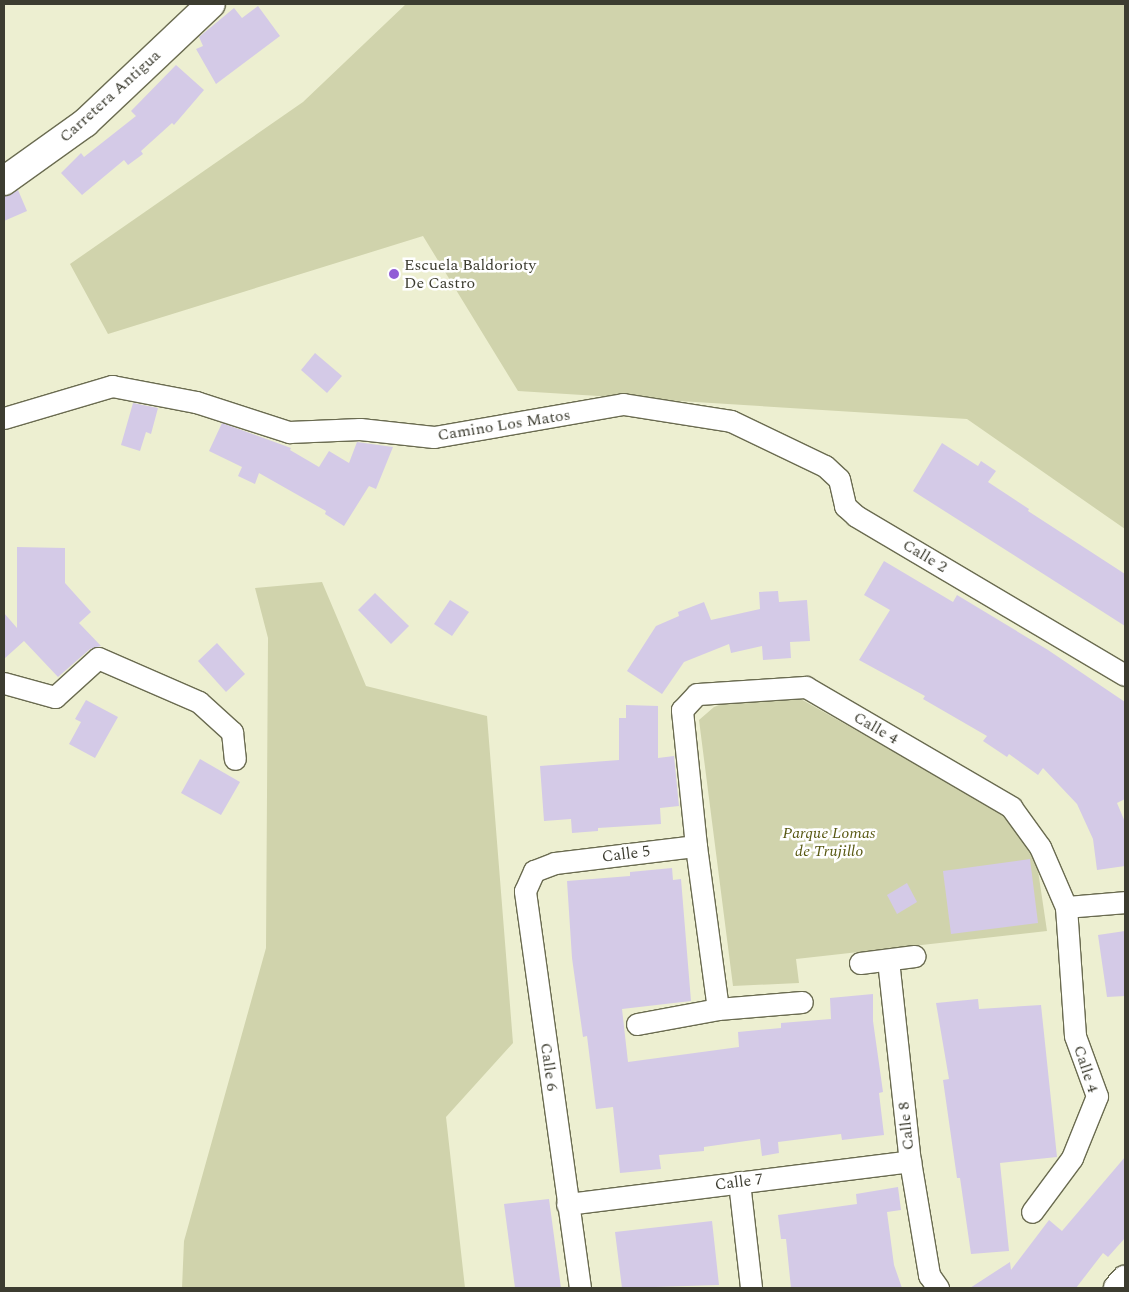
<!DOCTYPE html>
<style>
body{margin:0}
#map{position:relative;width:1129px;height:1292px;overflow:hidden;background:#edefd1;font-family:Spectral,serif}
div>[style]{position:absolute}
.green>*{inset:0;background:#d0d3ac}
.building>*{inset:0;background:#d4cae7}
.roads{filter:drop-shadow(1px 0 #6a6b50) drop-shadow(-1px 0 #6a6b50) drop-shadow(0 1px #6a6b50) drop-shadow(0 -1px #6a6b50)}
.street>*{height:21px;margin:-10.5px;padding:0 10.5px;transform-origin:10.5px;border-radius:10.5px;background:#fff}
.secondary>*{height:28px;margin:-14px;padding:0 14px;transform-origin:14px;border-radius:14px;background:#fff}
.dots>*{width:14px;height:14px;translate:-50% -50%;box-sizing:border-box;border:2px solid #fff;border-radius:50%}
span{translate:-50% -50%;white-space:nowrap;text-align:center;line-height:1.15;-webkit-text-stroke:5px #fff;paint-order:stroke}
.street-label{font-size:16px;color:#3c3c30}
.poi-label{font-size:16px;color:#3c3c30}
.left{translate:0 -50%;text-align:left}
.park-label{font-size:16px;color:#585812;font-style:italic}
.frame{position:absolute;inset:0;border:5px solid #3c3c30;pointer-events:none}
</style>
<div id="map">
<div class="green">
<i style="clip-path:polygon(406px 4px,1125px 4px,1125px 529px,967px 419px,518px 391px,423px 236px,108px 334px,70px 264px,303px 102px)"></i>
<i style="clip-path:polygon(322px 582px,366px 686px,487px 716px,513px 1043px,446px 1117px,465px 1288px,182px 1288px,184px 1241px,266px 948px,268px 638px,255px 588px)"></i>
<i style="clip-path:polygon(799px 698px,997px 810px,1021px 835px,1036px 857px,1047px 931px,796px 959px,799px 983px,733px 986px,699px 720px,714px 707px,734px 699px)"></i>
</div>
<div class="building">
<i style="clip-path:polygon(258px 6px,280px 36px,216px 84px,196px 49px,203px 46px,199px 37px,234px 8px,242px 18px)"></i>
<i style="clip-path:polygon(176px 65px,204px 90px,174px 125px,172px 123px,141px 151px,143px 154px,128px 165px,124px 160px,82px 195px,61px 173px,81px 153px,84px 157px,136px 116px,131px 111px)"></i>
<i style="clip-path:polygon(18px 190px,27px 211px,4px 221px,4px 196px)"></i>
<i style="clip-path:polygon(315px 353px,342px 376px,327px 393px,301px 370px)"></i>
<i style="clip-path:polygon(133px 403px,158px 408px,151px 434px,146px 432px,140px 451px,121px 445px)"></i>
<i style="clip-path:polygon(222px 423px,291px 448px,290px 450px,319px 467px,329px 451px,349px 463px,357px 442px,393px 447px,376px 489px,369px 486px,344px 526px,325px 514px,326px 511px,259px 473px,255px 484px,238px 476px,242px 467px,209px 451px)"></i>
<i style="clip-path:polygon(942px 443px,978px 466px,981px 461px,996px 471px,988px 482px,1029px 509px,1028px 511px,1125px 574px,1125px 626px,913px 491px)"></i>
<i style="clip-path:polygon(17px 547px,65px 548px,65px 583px,91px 612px,79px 623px,101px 646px,90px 649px,58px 677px,24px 641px,4px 659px,4px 613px,17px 628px)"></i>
<i style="clip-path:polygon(884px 561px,953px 602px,957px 595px,1048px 650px,1125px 702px,1125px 799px,1117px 803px,1125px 822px,1125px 866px,1097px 870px,1093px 839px,1077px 804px,1043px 768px,1038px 775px,1009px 754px,1007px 757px,983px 741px,987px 736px,923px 699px,925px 696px,859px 660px,890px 610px,864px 595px)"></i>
<i style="clip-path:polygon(778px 591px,779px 602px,807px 600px,810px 641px,790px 642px,791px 658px,763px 660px,762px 646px,731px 653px,729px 644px,684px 662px,662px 694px,627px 671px,656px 626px,679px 616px,678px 612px,704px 602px,711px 620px,760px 609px,759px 592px)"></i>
<i style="clip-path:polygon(375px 593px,409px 626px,391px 644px,358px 610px)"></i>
<i style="clip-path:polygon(450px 600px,469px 612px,452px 636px,434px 624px)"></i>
<i style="clip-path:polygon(217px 643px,245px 674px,226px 692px,198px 661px)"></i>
<i style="clip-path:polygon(86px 700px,118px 717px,95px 758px,69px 744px,81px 722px,75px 719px)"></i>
<i style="clip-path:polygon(626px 705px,658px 706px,658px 758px,674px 756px,679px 806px,660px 808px,661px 824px,598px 828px,598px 831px,572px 833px,571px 819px,544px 821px,540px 766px,619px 760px,619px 718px,626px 718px)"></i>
<i style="clip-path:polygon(200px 759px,240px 782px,221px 815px,181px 793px)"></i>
<i style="clip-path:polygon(1030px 859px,1038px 923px,951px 934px,943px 871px)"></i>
<i style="clip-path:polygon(672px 868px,673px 880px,681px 879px,691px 1001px,622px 1009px,628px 1062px,739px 1047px,738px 1032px,781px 1028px,781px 1023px,831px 1019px,830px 998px,873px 994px,873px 1021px,883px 1092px,879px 1093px,884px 1135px,842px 1140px,841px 1134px,778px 1142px,779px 1153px,762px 1156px,760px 1139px,704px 1147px,704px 1151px,659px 1155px,661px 1169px,620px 1173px,613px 1107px,596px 1109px,587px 1036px,583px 1037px,572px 958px,567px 881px,630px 876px,630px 872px)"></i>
<i style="clip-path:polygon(907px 883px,917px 902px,897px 914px,887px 895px)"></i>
<i style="clip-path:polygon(1125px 931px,1125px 996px,1107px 997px,1098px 935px)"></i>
<i style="clip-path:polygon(978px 999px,979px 1009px,1041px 1005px,1057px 1157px,1000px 1163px,1009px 1251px,971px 1254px,960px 1178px,957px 1178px,943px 1080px,949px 1079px,936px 1003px)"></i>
<i style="clip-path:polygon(1125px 1157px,1125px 1238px,1108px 1257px,1103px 1253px,1076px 1288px,970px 1288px,1010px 1262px,1011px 1270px,1049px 1220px,1062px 1231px)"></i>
<i style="clip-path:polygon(898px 1187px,901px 1210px,887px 1212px,894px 1265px,902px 1288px,791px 1288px,786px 1239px,781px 1239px,778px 1215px,857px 1204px,856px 1194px)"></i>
<i style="clip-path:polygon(549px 1199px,561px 1288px,515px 1288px,504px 1204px)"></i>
<i style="clip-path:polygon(712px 1221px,719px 1285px,622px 1288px,615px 1232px)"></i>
</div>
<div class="roads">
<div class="street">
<i style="left:4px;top:418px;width:113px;rotate:-16.5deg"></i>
<i style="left:112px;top:386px;width:86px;rotate:10.8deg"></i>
<i style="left:196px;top:402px;width:98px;rotate:17.9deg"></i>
<i style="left:289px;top:432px;width:71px;rotate:-2.4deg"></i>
<i style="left:360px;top:429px;width:74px;rotate:6.2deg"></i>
<i style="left:434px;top:437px;width:192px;rotate:-9.9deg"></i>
<i style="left:623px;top:404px;width:109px;rotate:8.9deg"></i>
<i style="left:731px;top:421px;width:104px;rotate:25.6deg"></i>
<i style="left:825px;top:466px;width:19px;rotate:43deg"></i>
<i style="left:839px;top:479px;width:28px;rotate:77deg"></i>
<i style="left:845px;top:506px;width:15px;rotate:42deg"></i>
<i style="left:856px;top:516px;width:312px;rotate:30.6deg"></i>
<i style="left:4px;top:683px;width:53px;rotate:15.4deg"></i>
<i style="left:55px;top:697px;width:58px;rotate:-42.2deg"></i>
<i style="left:98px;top:658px;width:110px;rotate:23.5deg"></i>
<i style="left:199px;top:702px;width:45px;rotate:42.3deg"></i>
<i style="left:232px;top:732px;width:27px;rotate:84deg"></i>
<i style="left:1066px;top:907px;width:59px;rotate:-4.8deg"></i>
<i style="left:888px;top:960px;width:202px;rotate:83.8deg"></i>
<i style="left:910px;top:1161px;width:116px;rotate:80.5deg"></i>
<i style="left:929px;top:1275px;width:16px;rotate:55deg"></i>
<i style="left:860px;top:963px;width:55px;rotate:-7.3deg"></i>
<i style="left:718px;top:1009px;width:164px;rotate:-97.7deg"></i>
<i style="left:696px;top:846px;width:137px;rotate:-95.9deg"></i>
<i style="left:682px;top:710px;width:22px;rotate:-47deg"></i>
<i style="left:697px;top:694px;width:109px;rotate:-3.7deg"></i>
<i style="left:806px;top:687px;width:238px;rotate:30.3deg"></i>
<i style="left:1011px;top:807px;width:49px;rotate:54.1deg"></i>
<i style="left:1040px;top:847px;width:65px;rotate:66.6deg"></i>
<i style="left:1066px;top:907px;width:129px;rotate:86deg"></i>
<i style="left:1075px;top:1036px;width:64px;rotate:69.9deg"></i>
<i style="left:1097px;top:1096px;width:67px;rotate:112deg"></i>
<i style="left:1072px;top:1158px;width:67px;rotate:126.5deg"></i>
<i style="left:637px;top:1024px;width:82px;rotate:-10.5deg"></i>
<i style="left:718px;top:1009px;width:84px;rotate:-4.8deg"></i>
<i style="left:739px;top:1182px;width:107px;rotate:83.5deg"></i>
<i style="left:567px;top:1204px;width:346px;rotate:-7.1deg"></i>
<i style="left:580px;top:1288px;width:401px;rotate:-97.9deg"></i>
<i style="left:525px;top:891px;width:22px;rotate:-66deg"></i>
<i style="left:534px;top:871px;width:22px;rotate:-21deg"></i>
<i style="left:555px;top:863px;width:142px;rotate:-6.9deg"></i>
</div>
<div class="secondary">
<i style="left:4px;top:181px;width:100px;rotate:-35.6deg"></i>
<i style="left:85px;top:123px;width:173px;rotate:-43.4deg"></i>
<i style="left:1118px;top:1288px;width:11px;rotate:-49deg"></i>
</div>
</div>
<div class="dots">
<i style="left:394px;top:274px;background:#915dd6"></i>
</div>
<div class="street-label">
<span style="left:110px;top:96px;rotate:-42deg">Carretera Antigua</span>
<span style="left:504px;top:425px;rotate:-9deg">Camino Los Matos</span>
<span style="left:925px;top:556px;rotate:31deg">Calle 2</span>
<span style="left:876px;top:728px;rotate:30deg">Calle 4</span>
<span style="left:626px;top:854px;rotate:-7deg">Calle 5</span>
<span style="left:549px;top:1067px;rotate:82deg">Calle 6</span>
<span style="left:1086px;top:1069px;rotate:72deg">Calle 4</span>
<span style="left:906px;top:1126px;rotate:-96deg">Calle 8</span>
<span style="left:739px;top:1182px;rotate:-7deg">Calle 7</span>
</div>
<div class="poi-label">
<span class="left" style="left:404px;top:274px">Escuela Baldorioty<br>De Castro</span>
</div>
<div class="park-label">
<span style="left:829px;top:842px">Parque Lomas<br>de Trujillo</span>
</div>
<div class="frame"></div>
</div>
